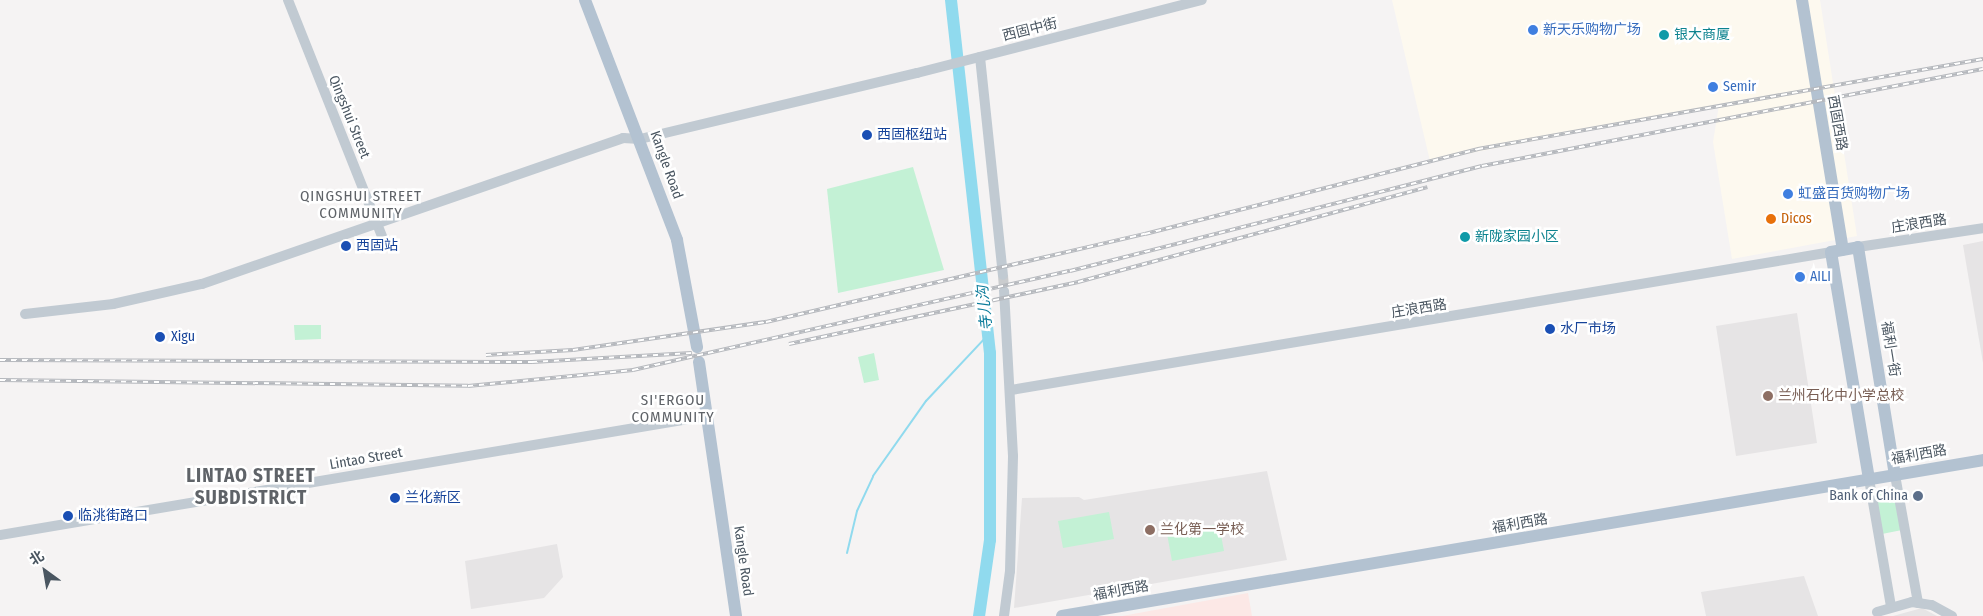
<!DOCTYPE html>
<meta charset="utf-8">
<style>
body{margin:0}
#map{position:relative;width:1983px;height:616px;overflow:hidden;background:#f5f3f3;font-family:"Fira Sans Condensed","Noto Sans SC",sans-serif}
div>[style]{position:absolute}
.commercial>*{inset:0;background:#fdf9ef}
.education>*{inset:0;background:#e6e4e5}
.medical>*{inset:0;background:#fce8e6}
.green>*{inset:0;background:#c3f1d5}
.stream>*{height:2px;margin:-1px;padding:0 1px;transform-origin:1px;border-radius:1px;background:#90daee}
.river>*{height:12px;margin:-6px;padding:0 6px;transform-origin:6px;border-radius:6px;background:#90daee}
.minor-tunnel>*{height:10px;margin-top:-5px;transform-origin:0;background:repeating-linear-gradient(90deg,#caccce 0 10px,transparent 0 15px)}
.minor>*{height:10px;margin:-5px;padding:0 5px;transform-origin:5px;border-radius:5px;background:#c1cad2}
.major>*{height:12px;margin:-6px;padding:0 6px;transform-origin:6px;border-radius:6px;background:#b3c2d1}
.rail>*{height:4px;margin-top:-2px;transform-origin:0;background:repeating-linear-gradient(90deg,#fff 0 5.5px,#b5b8bd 0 11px);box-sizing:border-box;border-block:1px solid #b5b8bd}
.dots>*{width:14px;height:14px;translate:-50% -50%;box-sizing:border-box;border:2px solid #fff;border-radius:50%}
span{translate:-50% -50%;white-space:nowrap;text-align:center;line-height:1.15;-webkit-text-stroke:5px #fff;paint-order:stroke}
.street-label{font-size:14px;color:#4a5661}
.shop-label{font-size:14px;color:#366cbe}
.left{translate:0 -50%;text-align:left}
.culture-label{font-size:14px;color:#0d838f}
.transit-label{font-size:14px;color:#164399}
.food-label{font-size:14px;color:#c56008}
.education-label{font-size:14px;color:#785e54}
.service-label{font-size:14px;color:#4e5e75}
.right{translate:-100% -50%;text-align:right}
.neighbourhood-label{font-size:15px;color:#5f6368;letter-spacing:1px}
.water-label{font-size:15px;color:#0c7c9b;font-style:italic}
.district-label{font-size:19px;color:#5f6368;font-weight:700;letter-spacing:1px}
.north{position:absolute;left:20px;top:546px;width:50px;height:50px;-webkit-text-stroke:4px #fff;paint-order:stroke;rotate:328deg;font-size:14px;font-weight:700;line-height:20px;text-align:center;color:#4a5661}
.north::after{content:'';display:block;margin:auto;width:18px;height:22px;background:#4a5661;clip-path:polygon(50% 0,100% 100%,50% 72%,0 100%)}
</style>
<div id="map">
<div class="commercial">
<i style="clip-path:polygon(1392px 0,1820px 0,1857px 236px,1732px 259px,1713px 142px,1719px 105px,1430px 161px)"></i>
</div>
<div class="education">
<i style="clip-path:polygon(1983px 241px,1983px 363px,1963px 245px)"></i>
<i style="clip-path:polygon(1797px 313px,1817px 443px,1736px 456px,1716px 326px)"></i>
<i style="clip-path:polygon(1267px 471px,1287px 560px,1014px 608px,1022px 498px,1079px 497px,1084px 500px)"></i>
<i style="clip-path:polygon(557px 544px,563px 577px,544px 598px,471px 609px,465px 561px)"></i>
<i style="clip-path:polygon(1804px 576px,1818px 616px,1706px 616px,1701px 592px)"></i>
<i style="clip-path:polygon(1922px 608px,1937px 616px,1893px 616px)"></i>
</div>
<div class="medical">
<i style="clip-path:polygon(1248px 593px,1252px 616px,1122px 616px)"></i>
</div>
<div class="green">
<i style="clip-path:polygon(913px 167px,944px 270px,838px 293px,827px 189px)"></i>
<i style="clip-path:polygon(294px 325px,321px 325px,321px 339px,295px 340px)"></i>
<i style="clip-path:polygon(874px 353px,879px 380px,864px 383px,858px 357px)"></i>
<i style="clip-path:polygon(1895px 489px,1902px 530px,1882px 534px,1875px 492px)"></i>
<i style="clip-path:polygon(1109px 512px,1114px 539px,1063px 548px,1058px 521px)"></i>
<i style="clip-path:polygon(1219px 524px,1224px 551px,1172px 561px,1167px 534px)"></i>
</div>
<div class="stream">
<i style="left:847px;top:553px;width:43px;rotate:-76.6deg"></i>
<i style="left:857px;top:511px;width:38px;rotate:-65deg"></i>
<i style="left:873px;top:476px;width:92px;rotate:-54.8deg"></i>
<i style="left:926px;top:401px;width:91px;rotate:-46.8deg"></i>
</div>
<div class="river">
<i style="left:951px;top:0;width:355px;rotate:83.7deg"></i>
<i style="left:990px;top:353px;width:187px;rotate:90deg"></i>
<i style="left:990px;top:540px;width:77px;rotate:98.2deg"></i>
</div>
<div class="minor-tunnel">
<i style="left:1003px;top:275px;width:16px;rotate:86deg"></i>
</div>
<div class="minor">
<i style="left:288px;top:0;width:263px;rotate:68.3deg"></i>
<i style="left:980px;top:57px;width:219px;rotate:84deg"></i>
<i style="left:1858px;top:247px;width:126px;rotate:-8.6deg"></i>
<i style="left:25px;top:314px;width:89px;rotate:-6.5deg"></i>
<i style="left:113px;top:304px;width:91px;rotate:-12.7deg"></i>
<i style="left:202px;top:284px;width:446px;rotate:-19.1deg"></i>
<i style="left:623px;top:138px;width:17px;rotate:3deg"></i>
<i style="left:640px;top:139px;width:285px;rotate:-13.4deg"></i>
<i style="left:917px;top:73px;width:294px;rotate:-14.4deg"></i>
<i style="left:1011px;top:390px;width:832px;rotate:-9.55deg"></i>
<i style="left:1895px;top:475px;width:130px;rotate:79.8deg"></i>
<i style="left:1869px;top:479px;width:129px;rotate:80.2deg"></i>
<i style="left:0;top:535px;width:716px;rotate:-9.57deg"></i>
<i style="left:1877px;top:612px;width:36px;rotate:-16deg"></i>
<i style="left:1912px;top:602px;width:20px;rotate:9deg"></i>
<i style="left:1932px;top:605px;width:23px;rotate:29deg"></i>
<i style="left:1004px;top:616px;width:45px;rotate:-82.4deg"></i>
<i style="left:1010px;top:571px;width:115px;rotate:-88.5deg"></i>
<i style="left:1013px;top:456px;width:165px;rotate:-93.1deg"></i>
</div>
<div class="major">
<i style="left:585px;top:0;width:257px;rotate:69deg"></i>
<i style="left:677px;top:240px;width:109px;rotate:79.4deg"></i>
<i style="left:1802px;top:0;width:253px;rotate:80.7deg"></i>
<i style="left:699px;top:362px;width:257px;rotate:81.7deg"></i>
<i style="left:1869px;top:479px;width:230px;rotate:-99.5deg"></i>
<i style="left:1831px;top:252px;width:27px;rotate:-10deg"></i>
<i style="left:1858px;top:247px;width:231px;rotate:80.8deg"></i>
<i style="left:1062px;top:616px;width:934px;rotate:-9.61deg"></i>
</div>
<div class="rail">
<i style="left:789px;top:344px;width:296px;rotate:-12.1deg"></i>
<i style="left:1078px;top:282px;width:362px;rotate:-15.2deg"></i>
<i style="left:486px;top:355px;width:87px;rotate:-3.3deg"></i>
<i style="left:573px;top:350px;width:195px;rotate:-8.3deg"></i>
<i style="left:766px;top:322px;width:389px;rotate:-13.1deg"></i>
<i style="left:1145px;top:234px;width:344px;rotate:-14.3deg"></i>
<i style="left:1478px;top:149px;width:513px;rotate:-10.11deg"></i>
<i style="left:0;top:360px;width:532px;rotate:0.22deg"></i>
<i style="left:532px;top:362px;width:160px;rotate:-3.2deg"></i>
<i style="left:0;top:380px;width:468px;rotate:0.7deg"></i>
<i style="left:468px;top:386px;width:166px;rotate:-5.5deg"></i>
<i style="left:633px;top:370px;width:448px;rotate:-12.8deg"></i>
<i style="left:1070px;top:271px;width:425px;rotate:-14.3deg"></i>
<i style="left:1482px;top:166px;width:510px;rotate:-10.96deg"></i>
</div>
<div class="dots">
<i style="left:1533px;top:30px;background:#3f7fe0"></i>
<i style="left:1664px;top:35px;background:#0f9aa8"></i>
<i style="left:1713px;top:87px;background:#3f7fe0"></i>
<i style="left:867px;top:135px;background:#1a4fb4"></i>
<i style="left:1788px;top:194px;background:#3f7fe0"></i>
<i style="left:1771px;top:219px;background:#e8710a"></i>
<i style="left:1465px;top:237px;background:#0f9aa8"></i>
<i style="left:346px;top:246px;background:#1a4fb4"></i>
<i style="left:1800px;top:277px;background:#3f7fe0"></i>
<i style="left:1550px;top:329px;background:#1a4fb4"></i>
<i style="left:160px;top:337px;background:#1a4fb4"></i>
<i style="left:1768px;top:396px;background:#8d6e63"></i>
<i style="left:1918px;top:496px;background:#5c6f8a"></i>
<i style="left:395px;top:498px;background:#1a4fb4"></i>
<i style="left:68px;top:516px;background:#1a4fb4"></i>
<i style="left:1150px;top:530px;background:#8d6e63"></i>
</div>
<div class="street-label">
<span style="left:1030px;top:30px;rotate:-14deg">西固中街</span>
<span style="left:349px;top:117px;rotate:68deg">Qingshui Street</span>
<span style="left:1837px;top:123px;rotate:80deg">西固西路</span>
<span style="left:666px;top:165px;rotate:70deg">Kangle Road</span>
<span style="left:1919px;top:224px;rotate:-9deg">庄浪西路</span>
<span style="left:1419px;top:309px;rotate:-9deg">庄浪西路</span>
<span style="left:1890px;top:349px;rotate:81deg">福利一街</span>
<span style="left:1919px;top:455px;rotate:-10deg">福利西路</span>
<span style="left:366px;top:459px;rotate:-10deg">Lintao Street</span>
<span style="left:1520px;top:524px;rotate:-10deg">福利西路</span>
<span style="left:743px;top:561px;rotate:82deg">Kangle Road</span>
<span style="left:1121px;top:591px;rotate:-10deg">福利西路</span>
</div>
<div class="shop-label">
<span class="left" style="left:1543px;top:30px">新天乐购物广场</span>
<span class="left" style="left:1723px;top:87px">Semir</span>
<span class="left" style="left:1798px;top:194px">虹盛百货购物广场</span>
<span class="left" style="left:1810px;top:277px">AILI</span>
</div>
<div class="culture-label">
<span class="left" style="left:1674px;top:35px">银大商厦</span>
<span class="left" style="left:1475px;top:237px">新陇家园小区</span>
</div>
<div class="transit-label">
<span class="left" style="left:877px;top:135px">西固枢纽站</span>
<span class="left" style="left:356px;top:246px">西固站</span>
<span class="left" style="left:1560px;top:329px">水厂市场</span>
<span class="left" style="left:171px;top:337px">Xigu</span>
<span class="left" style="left:405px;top:498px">兰化新区</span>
<span class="left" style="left:78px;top:516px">临洮街路口</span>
</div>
<div class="food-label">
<span class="left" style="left:1781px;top:219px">Dicos</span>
</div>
<div class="education-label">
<span class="left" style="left:1778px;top:396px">兰州石化中小学总校</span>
<span class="left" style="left:1160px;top:530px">兰化第一学校</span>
</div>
<div class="service-label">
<span class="right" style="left:1908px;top:496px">Bank of China</span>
</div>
<div class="neighbourhood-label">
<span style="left:361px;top:205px">QINGSHUI STREET<br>COMMUNITY</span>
<span style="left:673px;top:409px">SI'ERGOU<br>COMMUNITY</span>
</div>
<div class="water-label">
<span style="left:985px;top:308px;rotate:-96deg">寺儿沟</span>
</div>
<div class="district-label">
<span style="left:251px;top:487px">LINTAO STREET<br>SUBDISTRICT</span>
</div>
<div class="north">北</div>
</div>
